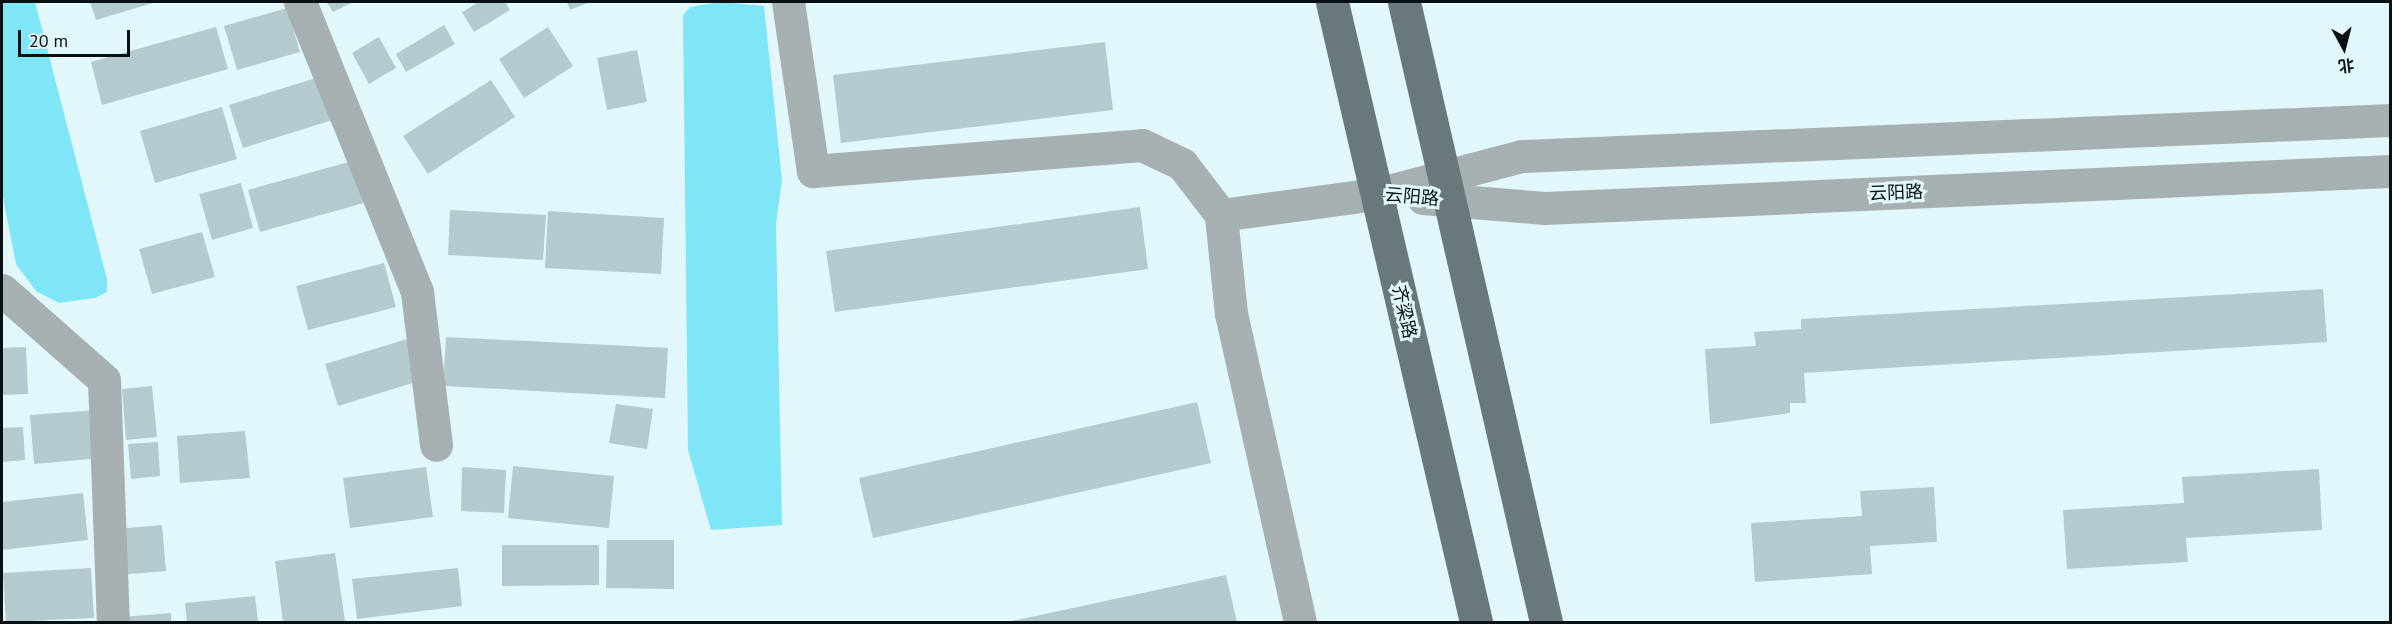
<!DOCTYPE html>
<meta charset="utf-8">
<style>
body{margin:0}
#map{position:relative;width:2392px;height:624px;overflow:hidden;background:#e1f7fb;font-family:"PT Sans","Noto Sans SC",sans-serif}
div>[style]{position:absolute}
.water>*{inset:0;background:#7fe6f7}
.building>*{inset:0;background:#b5cace}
.minor>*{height:33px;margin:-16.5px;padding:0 16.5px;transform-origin:16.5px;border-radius:16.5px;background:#a7b0b1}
.major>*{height:33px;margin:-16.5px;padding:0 16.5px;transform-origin:16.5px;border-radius:16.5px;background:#68787b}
span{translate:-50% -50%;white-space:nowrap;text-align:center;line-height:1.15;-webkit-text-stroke:6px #e1f7fb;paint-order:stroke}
.street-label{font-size:18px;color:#091011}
.frame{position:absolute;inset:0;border:3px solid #091011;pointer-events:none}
.north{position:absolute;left:2314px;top:18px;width:60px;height:60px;-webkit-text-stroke:4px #e1f7fb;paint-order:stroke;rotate:173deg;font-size:16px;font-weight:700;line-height:24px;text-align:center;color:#091011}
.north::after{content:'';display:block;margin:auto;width:21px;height:27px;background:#091011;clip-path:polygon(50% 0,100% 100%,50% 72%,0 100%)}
.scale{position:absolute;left:18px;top:30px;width:112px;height:27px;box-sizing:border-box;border:3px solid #091011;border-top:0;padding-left:8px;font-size:18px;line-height:21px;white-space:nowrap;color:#091011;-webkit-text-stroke:4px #e1f7fb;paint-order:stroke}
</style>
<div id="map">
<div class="water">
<i style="clip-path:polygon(2px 2px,35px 2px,107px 279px,107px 292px,95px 298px,59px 303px,36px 291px,16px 264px,2px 192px)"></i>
<i style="clip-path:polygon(720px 2px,764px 6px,782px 180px,776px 224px,782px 525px,711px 530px,688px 450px,683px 15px,690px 7px)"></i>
</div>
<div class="building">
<i style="clip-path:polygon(90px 2px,156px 2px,96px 20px)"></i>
<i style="clip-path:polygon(327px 2px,353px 2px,333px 12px)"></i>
<i style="clip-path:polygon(479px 2px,505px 2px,510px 10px,474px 32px,462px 12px)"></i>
<i style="clip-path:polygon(567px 2px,590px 2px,570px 10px)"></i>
<i style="clip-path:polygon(287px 8px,300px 52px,237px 70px,224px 26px)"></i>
<i style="clip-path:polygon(444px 25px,455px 44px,406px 72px,396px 54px)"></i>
<i style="clip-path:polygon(216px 27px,228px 69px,102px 105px,91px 62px)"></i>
<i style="clip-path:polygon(548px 27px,573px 66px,524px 98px,499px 59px)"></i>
<i style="clip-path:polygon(379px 37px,396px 68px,369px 84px,352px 53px)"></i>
<i style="clip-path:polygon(1105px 42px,1113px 110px,841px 143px,833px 75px)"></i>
<i style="clip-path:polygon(637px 50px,647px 102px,607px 110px,597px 58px)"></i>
<i style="clip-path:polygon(322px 76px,336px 119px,243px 148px,229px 105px)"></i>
<i style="clip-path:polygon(491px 80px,515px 117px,428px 174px,403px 136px)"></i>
<i style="clip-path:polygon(222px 107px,237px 159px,155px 183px,140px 131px)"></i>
<i style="clip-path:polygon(352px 161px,364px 203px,260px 232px,248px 190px)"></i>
<i style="clip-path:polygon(241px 183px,253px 228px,212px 240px,199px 194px)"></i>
<i style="clip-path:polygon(1140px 207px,1148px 269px,835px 312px,826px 251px)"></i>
<i style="clip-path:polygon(450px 210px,546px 215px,543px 260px,448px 255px)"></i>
<i style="clip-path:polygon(548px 211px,664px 218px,661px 274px,545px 268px)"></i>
<i style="clip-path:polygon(202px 232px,215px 277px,152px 294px,139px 249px)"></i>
<i style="clip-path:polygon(384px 263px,396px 307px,308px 330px,296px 286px)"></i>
<i style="clip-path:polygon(2323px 289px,2327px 342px,1804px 373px,1806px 403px,1790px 403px,1790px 413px,1710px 424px,1705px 349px,1756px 346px,1754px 332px,1801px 329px,1801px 319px)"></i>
<i style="clip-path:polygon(446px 337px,668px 348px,665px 398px,443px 386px)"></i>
<i style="clip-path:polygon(407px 339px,419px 381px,338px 406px,325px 364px)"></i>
<i style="clip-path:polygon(26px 347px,28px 394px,2px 395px,2px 348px)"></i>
<i style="clip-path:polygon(152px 386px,157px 437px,126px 440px,122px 389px)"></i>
<i style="clip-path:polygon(1197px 402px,1211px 463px,873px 538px,859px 478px)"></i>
<i style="clip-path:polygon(616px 404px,653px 409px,647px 449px,609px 443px)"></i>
<i style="clip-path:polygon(97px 410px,101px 458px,34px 464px,30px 415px)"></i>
<i style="clip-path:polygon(23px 427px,25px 460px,2px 462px,2px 428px)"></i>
<i style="clip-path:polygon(245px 431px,250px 478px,180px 483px,177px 436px)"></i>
<i style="clip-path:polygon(158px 442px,160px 476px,131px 479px,128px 444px)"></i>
<i style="clip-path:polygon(513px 466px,614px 476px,609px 528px,508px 518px)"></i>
<i style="clip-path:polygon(426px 467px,433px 517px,350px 528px,343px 478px)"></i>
<i style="clip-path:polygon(462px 467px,506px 470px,504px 513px,461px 511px)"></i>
<i style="clip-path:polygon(2319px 469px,2322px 530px,2186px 538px,2188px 562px,2067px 569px,2063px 510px,2184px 503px,2182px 477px)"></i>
<i style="clip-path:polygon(1934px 487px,1937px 542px,1870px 546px,1872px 574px,1755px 582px,1751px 523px,1862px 516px,1860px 491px)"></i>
<i style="clip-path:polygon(83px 493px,88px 540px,2px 550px,2px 502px)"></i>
<i style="clip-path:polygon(162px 525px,166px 571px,119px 575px,114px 529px)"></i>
<i style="clip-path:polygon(607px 540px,674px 540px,674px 589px,606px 588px)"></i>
<i style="clip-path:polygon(502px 545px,599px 545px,599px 585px,502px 586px)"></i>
<i style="clip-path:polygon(335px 553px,345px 621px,283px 622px,275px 561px)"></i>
<i style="clip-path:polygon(91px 568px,94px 618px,6px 622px,3px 573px)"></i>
<i style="clip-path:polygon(458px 568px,462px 606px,357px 619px,352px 579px)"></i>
<i style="clip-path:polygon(1226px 575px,1237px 622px,1008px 622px)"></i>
<i style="clip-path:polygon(255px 596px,258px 622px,187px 622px,185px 603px)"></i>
<i style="clip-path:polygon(171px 613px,171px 622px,122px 622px,121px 617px)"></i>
</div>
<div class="minor">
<i style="left:300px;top:2px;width:313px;rotate:68deg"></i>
<i style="left:417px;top:292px;width:154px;rotate:82.9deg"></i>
<i style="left:788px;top:2px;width:171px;rotate:81.6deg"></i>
<i style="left:813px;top:171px;width:330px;rotate:-4.5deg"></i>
<i style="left:1142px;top:145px;width:44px;rotate:25.4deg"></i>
<i style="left:1182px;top:164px;width:64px;rotate:52.6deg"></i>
<i style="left:1423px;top:198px;width:122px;rotate:4.7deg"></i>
<i style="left:1545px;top:208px;width:846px;rotate:-2.51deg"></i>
<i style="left:2px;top:290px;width:136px;rotate:41.4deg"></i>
<i style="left:104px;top:380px;width:242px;rotate:87.9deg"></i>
<i style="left:1300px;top:622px;width:316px;rotate:-102.6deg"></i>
<i style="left:1231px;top:314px;width:100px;rotate:-95.8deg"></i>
<i style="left:1221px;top:215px;width:157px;rotate:-7.7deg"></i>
<i style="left:1377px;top:194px;width:150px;rotate:-14.7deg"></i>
<i style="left:1522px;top:156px;width:869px;rotate:-2.37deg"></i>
</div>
<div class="major">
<i style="left:1332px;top:2px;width:637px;rotate:76.92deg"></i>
<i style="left:1404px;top:2px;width:636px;rotate:77.1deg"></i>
</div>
<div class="street-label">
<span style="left:1896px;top:193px;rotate:-2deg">云阳路</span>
<span style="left:1412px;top:197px;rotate:5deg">云阳路</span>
<span style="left:1404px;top:312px;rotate:77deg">齐梁路</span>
</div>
<div class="frame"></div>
<div class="north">北</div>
<div class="scale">20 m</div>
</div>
